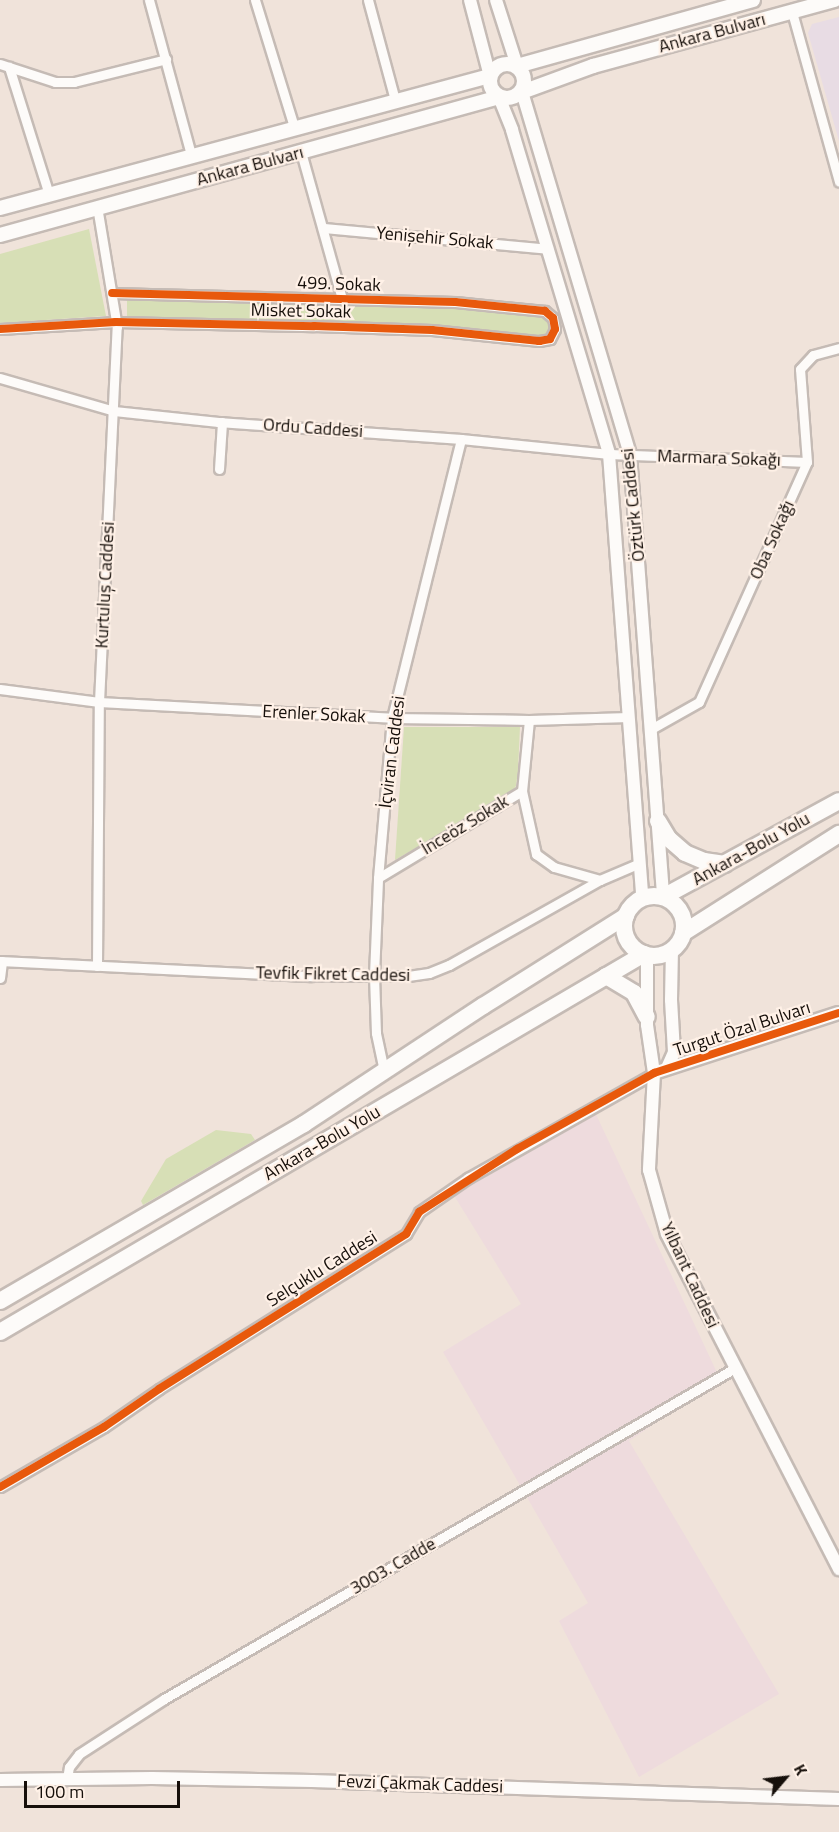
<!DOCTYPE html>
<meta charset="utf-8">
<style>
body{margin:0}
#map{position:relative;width:839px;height:1832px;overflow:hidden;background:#f0e3da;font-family:"Titillium Web",sans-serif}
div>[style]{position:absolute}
.industrial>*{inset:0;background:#eedbdd}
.education>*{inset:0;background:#e8dce4}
.green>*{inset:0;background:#d7dfb6}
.roads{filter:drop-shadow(2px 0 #c5bbb5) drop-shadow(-2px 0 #c5bbb5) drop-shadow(0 2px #c5bbb5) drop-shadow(0 -2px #c5bbb5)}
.minor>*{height:9px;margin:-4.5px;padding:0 4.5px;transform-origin:4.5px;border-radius:4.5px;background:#fdfbf9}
.tertiary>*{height:12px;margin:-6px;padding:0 6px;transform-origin:6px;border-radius:6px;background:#fdfbf9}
.secondary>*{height:14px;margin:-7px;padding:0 7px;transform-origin:7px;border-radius:7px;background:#fdfbf9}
.secondary>.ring{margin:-7px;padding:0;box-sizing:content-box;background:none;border:14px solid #fdfbf9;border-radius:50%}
.trunk>*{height:16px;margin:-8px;padding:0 8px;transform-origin:8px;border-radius:8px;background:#fdfbf9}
.trunk>.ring{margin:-8px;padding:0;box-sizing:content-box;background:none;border:16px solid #fdfbf9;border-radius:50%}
.cycleway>*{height:8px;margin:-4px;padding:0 4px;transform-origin:4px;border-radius:4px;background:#e8590c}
span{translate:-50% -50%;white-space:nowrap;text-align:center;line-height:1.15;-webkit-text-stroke:4.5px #fff1e7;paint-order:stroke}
.street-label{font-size:18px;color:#160f0a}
.north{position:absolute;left:755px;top:1748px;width:60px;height:60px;-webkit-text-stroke:4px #fff1e7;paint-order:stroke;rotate:62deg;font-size:16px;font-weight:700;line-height:24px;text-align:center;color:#160f0a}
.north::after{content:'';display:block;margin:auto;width:21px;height:27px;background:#160f0a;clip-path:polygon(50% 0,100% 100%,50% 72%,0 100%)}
.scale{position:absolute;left:24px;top:1781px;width:156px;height:27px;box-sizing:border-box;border:3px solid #160f0a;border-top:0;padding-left:8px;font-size:18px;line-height:21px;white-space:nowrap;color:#160f0a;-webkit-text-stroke:4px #fff1e7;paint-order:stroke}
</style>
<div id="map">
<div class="industrial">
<i style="clip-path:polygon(594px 1110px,720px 1379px,629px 1441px,779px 1694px,639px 1777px,559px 1621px,588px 1603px,443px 1352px,521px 1304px,450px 1189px)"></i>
</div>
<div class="education">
<i style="clip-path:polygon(839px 17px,839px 141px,808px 33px,812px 24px)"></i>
</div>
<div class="green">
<i style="clip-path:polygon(89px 229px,106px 316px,0 323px,0 254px)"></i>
<i style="clip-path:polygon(130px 297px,331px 301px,506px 310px,544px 314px,551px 325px,545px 335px,536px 337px,471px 329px,127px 318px,127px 301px)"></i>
<i style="clip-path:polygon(404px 727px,520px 727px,518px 771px,516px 786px,511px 793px,395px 860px)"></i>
<i style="clip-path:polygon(216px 1130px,251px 1134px,255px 1140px,143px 1205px,141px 1201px,166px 1159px)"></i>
</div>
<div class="roads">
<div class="minor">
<i style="left:149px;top:0;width:161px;rotate:74.8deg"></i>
<i style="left:255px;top:0;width:133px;rotate:72.9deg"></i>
<i style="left:368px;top:0;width:104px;rotate:74.9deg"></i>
<i style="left:792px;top:12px;width:176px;rotate:74.5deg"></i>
<i style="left:0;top:64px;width:58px;rotate:18.1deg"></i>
<i style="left:55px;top:82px;width:19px"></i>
<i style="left:74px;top:82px;width:95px;rotate:-14deg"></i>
<i style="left:9px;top:67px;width:134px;rotate:72.6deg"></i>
<i style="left:301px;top:152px;width:153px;rotate:74.4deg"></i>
<i style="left:323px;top:228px;width:226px;rotate:5.3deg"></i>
<i style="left:0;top:329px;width:116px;rotate:-3.5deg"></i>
<i style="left:116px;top:322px;width:198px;rotate:1.2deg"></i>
<i style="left:314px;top:326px;width:118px;rotate:1.9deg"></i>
<i style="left:432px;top:330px;width:108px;rotate:5.9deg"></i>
<i style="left:539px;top:341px;width:11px;rotate:-10deg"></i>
<i style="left:550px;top:339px;width:11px;rotate:-63deg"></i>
<i style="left:555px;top:329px;width:11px;rotate:-100deg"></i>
<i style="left:553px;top:318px;width:11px;rotate:-139deg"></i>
<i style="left:545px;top:311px;width:90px;rotate:-174.3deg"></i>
<i style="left:455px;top:302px;width:343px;rotate:-178.5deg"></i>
<i style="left:0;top:378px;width:119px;rotate:16.1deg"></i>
<i style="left:114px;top:411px;width:105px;rotate:6deg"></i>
<i style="left:218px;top:422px;width:244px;rotate:4deg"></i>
<i style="left:461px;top:439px;width:149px;rotate:5.8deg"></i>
<i style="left:609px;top:454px;width:198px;rotate:2.3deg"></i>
<i style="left:219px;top:469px;width:47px;rotate:-86.3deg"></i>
<i style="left:0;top:689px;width:100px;rotate:7.5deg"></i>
<i style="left:99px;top:702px;width:293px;rotate:3.1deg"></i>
<i style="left:392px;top:718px;width:137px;rotate:0.8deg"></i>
<i style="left:529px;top:720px;width:100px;rotate:-1.7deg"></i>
<i style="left:529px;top:720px;width:71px;rotate:95.6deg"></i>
<i style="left:522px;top:791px;width:65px;rotate:77.5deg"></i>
<i style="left:536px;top:854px;width:22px;rotate:36deg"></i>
<i style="left:554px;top:867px;width:48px;rotate:15.8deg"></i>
<i style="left:651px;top:729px;width:55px;rotate:-29.4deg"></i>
<i style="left:699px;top:702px;width:263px;rotate:-65.8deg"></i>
<i style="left:807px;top:462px;width:93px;rotate:-94.3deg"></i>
<i style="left:800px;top:369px;width:19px;rotate:-47deg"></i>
<i style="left:813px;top:355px;width:27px;rotate:-15deg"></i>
<i style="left:378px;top:878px;width:168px;rotate:-31.1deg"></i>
<i style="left:0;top:961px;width:312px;rotate:2.8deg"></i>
<i style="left:312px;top:976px;width:96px"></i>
<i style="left:408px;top:976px;width:21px;rotate:-8deg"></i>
<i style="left:429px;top:973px;width:22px;rotate:-22deg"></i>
<i style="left:449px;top:965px;width:173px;rotate:-29.4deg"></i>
<i style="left:600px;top:880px;width:43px;rotate:-23deg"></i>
<i style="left:97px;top:966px;width:264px;rotate:-89.6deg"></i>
<i style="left:99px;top:702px;width:375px;rotate:-87.3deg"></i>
<i style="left:117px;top:327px;width:123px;rotate:-99.4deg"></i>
<i style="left:0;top:978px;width:17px;rotate:-83deg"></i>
<i style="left:384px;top:1071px;width:39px;rotate:-102deg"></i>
<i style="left:376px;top:1033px;width:58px;rotate:-92deg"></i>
<i style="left:374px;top:975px;width:97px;rotate:-87.6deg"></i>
<i style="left:378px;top:878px;width:161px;rotate:-85deg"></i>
<i style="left:392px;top:718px;width:287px;rotate:-76.1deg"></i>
<i style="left:0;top:1487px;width:120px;rotate:-30deg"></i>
<i style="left:104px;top:1427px;width:67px;rotate:-34.6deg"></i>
<i style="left:159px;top:1389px;width:292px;rotate:-32.1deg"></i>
<i style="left:406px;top:1234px;width:26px;rotate:-59deg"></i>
<i style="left:419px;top:1212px;width:60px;rotate:-34.8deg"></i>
<i style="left:468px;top:1178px;width:214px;rotate:-29.4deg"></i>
<i style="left:67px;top:1779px;width:12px;rotate:-81deg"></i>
<i style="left:69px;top:1767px;width:16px;rotate:-52deg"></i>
<i style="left:79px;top:1754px;width:101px;rotate:-32.9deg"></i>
<i style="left:164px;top:1699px;width:660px;rotate:-30.1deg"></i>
</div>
<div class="tertiary">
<i style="left:470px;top:0;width:79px;rotate:75.3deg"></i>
<i style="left:496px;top:0;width:69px;rotate:72.3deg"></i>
<i style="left:522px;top:92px;width:379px;rotate:73.4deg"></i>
<i style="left:630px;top:455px;width:443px;rotate:85.7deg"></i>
<i style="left:499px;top:97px;width:35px;rotate:68deg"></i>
<i style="left:512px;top:130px;width:338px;rotate:73.3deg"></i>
<i style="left:609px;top:454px;width:445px;rotate:85.7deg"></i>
<i style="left:647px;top:955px;width:70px;rotate:90deg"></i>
<i style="left:647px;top:1025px;width:49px;rotate:81.7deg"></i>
<i style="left:654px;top:1073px;width:97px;rotate:93deg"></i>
<i style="left:649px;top:1170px;width:66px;rotate:74.3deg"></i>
<i style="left:667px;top:1234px;width:377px;rotate:62.8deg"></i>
<i style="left:667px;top:1068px;width:17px;rotate:-66deg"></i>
<i style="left:674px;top:1052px;width:52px;rotate:-93.3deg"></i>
<i style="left:671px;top:1000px;width:50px;rotate:-88.9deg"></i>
<i style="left:654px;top:1073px;width:194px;rotate:-18deg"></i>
<i style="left:0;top:1780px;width:152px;rotate:-0.8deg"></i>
<i style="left:152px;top:1778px;width:160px;rotate:1.1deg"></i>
<i style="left:312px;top:1781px;width:527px;rotate:1.96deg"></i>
</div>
<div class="secondary">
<i class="ring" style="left:490px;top:64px;width:20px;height:20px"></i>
<i style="left:517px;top:66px;width:245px;rotate:-15.6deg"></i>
<i style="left:522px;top:92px;width:76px;rotate:-20.1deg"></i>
<i style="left:593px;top:66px;width:251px;rotate:-15.3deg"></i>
<i style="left:0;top:208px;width:507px;rotate:-15.08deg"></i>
<i style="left:0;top:235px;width:518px;rotate:-15.46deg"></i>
</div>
<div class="trunk">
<i style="left:658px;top:821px;width:21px;rotate:59deg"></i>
<i style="left:669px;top:839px;width:21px;rotate:41deg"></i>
<i style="left:685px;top:853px;width:21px;rotate:23deg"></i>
<i style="left:704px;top:861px;width:21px;rotate:8deg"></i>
<i class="ring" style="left:624px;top:896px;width:44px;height:44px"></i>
<i style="left:663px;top:897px;width:200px;rotate:-28.6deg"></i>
<i style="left:683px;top:933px;width:185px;rotate:-32.4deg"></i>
<i style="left:606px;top:976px;width:33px;rotate:31deg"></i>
<i style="left:634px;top:993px;width:27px;rotate:62deg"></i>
<i style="left:0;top:1301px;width:352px;rotate:-30.2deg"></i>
<i style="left:304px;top:1124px;width:214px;rotate:-33.4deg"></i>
<i style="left:483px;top:1006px;width:169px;rotate:-32.2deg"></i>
<i style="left:0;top:1332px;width:747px;rotate:-30.41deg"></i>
</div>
</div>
<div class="cycleway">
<i style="left:0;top:329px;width:116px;rotate:-3.5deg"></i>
<i style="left:116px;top:322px;width:198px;rotate:1.2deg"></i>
<i style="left:314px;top:326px;width:118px;rotate:1.9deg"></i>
<i style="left:432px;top:330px;width:108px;rotate:5.9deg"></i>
<i style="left:539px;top:341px;width:11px;rotate:-10deg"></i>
<i style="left:550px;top:339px;width:11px;rotate:-63deg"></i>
<i style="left:555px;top:329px;width:11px;rotate:-100deg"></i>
<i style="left:553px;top:318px;width:11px;rotate:-139deg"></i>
<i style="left:545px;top:311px;width:90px;rotate:-174.3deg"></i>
<i style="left:455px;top:302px;width:343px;rotate:-178.5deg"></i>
<i style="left:0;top:1487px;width:120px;rotate:-30deg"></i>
<i style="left:104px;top:1427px;width:67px;rotate:-34.6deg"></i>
<i style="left:159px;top:1389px;width:292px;rotate:-32.1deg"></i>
<i style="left:406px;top:1234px;width:26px;rotate:-59deg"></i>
<i style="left:419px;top:1212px;width:117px;rotate:-32.7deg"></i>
<i style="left:517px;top:1149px;width:157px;rotate:-29deg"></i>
<i style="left:654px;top:1073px;width:194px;rotate:-18deg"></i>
</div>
<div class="street-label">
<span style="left:712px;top:33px;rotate:-15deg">Ankara Bulvarı</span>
<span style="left:250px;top:166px;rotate:-15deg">Ankara Bulvarı</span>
<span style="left:435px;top:238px;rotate:5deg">Yenişehir Sokak</span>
<span style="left:339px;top:284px;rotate:2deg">499. Sokak</span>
<span style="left:301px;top:311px;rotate:1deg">Misket Sokak</span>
<span style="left:313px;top:428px;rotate:4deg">Ordu Caddesi</span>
<span style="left:719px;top:458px;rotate:2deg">Marmara Sokağı</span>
<span style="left:633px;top:505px;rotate:-96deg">Öztürk Caddesi</span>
<span style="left:772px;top:540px;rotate:-66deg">Oba Sokağı</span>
<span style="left:105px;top:585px;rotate:-87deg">Kurtuluş Caddesi</span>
<span style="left:314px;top:714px;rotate:3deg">Erenler Sokak</span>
<span style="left:392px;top:752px;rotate:-83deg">İçviran Caddesi</span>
<span style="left:465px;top:825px;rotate:-31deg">İnceöz Sokak</span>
<span style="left:751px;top:849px;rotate:-29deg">Ankara-Bolu Yolu</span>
<span style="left:333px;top:974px;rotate:1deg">Tevfik Fikret Caddesi</span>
<span style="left:742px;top:1029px;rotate:-18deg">Turgut Özal Bulvarı</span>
<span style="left:322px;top:1143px;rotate:-30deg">Ankara-Bolu Yolu</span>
<span style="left:322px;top:1269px;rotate:-32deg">Selçuklu Caddesi</span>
<span style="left:690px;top:1275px;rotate:65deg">Yılbant Caddesi</span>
<span style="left:393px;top:1566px;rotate:-30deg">3003. Cadde</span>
<span style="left:420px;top:1784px;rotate:2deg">Fevzi Çakmak Caddesi</span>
</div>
<div class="north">K</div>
<div class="scale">100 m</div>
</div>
